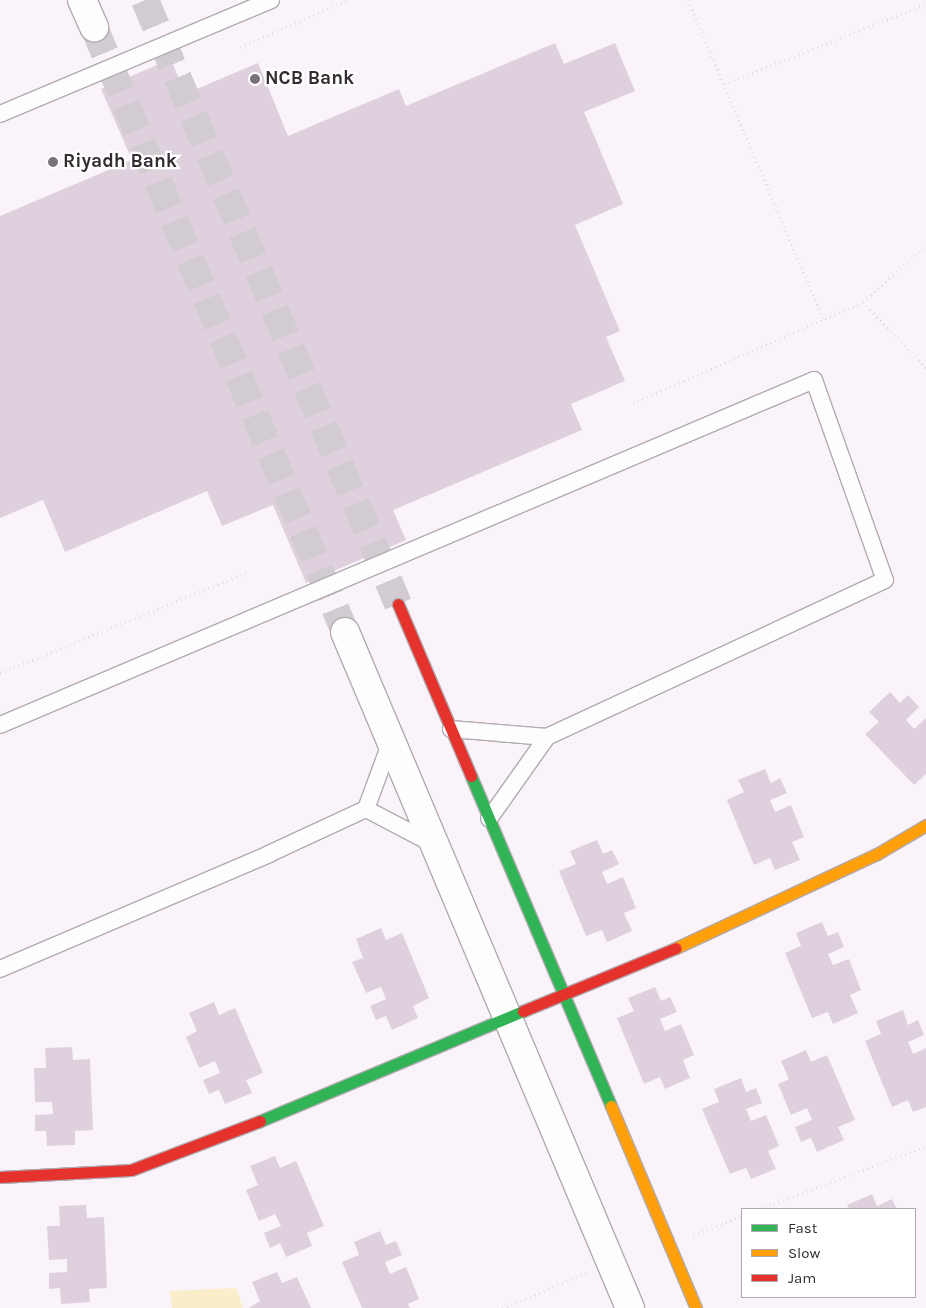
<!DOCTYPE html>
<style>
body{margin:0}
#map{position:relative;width:926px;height:1308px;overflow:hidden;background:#faf4fa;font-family:Karla,sans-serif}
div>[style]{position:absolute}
.green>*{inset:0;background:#faedc9}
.building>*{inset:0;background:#dfd0de}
.street-tunnel>*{height:28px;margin-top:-14px;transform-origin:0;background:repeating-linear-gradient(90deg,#d2ccd2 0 28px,transparent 0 42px)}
.secondary-tunnel>*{height:28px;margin-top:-14px;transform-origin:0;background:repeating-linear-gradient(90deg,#d2ccd2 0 28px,transparent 0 42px)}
.path>*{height:3px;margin-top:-1.5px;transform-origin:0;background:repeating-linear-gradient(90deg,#e1dfe1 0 1px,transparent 0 5px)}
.roads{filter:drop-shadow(1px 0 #b1abb1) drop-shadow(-1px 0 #b1abb1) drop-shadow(0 1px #b1abb1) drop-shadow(0 -1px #b1abb1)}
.lane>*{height:16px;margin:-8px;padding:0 8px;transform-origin:8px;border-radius:8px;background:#fefdfe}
.street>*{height:28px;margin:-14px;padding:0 14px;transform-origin:14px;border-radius:14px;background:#fefdfe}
.fast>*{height:11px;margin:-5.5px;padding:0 5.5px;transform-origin:5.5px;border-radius:5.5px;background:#30b455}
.slow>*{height:11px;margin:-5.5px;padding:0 5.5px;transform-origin:5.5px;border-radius:5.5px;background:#ff9f0a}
.jam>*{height:11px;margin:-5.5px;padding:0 5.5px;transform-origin:5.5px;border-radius:5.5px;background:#e5322d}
.dots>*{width:14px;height:14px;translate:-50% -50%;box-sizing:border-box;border:2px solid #fff;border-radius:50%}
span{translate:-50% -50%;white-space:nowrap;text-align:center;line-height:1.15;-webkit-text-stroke:4.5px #fff;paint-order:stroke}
.poi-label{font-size:19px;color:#332c33;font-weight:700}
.left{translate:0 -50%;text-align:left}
.legend{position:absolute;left:741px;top:1208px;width:175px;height:90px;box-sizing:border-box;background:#fff;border:1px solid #adabad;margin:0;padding:6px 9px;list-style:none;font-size:15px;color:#332c33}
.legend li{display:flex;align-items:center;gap:10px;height:25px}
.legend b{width:25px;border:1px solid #adabad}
</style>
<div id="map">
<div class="green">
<i style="clip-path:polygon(236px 1288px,243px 1308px,172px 1308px,170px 1291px)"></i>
</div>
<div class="building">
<i style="clip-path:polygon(555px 43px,564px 64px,615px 43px,635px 91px,584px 112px,623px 204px,575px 225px,620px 331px,606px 337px,625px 381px,571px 404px,582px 430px,393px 510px,406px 540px,306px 583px,273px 505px,222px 526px,207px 491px,65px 552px,43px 500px,0 518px,0 216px,132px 160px,101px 89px,171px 59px,185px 94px,258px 63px,288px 136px,399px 89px,406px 106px)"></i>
<i style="clip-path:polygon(890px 692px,900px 703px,908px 695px,919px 707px,906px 720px,914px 729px,926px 718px,926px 774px,914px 785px,865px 734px,879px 722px,869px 712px)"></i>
<i style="clip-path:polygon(765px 769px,771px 783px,780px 778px,787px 793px,770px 800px,775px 812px,791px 805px,804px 837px,792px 842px,800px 860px,775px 870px,770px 858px,754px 865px,727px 800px,744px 792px,738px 780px)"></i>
<i style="clip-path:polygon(597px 840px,603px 854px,612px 850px,619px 864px,602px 872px,607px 884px,623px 877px,636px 908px,624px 913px,632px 931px,607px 942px,602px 930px,586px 936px,559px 871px,576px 864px,570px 851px)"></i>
<i style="clip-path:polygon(822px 922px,828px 936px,838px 932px,844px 947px,828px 954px,833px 965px,849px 959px,861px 990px,850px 995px,858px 1013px,833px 1024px,828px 1012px,812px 1018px,785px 953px,801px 946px,796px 933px)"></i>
<i style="clip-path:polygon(381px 928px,386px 940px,402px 933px,429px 998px,413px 1006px,418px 1018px,392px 1030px,386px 1016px,376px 1020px,370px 1006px,386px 999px,381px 987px,366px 993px,352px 962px,363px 958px,356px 939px)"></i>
<i style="clip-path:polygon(655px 987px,661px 1001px,670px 997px,677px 1012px,660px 1019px,665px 1031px,681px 1024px,694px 1055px,683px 1060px,690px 1078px,665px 1089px,660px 1077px,644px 1084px,617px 1018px,634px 1011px,628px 998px)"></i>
<i style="clip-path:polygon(214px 1002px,219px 1015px,235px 1008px,263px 1073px,246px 1080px,252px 1093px,225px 1104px,219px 1090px,209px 1094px,203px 1080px,220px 1073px,215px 1061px,199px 1068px,186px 1037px,197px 1031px,189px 1013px)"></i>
<i style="clip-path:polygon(903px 1010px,908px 1025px,918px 1020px,924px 1035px,908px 1042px,913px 1054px,926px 1048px,926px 1107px,913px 1112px,908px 1100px,892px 1107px,865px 1041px,881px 1034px,876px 1021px)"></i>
<i style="clip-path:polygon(72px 1047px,73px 1060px,90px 1059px,93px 1130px,75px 1131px,75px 1145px,47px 1146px,46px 1131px,35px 1131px,35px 1115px,53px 1114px,52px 1102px,35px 1102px,34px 1068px,46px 1068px,45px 1048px)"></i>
<i style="clip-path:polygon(806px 1050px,811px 1062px,827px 1055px,855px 1120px,838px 1127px,844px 1140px,817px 1152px,811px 1138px,801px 1142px,795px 1127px,812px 1120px,807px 1108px,791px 1115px,778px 1084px,789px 1079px,781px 1061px)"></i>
<i style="clip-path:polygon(741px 1078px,746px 1092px,756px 1088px,762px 1103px,746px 1109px,751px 1121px,766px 1115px,779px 1146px,768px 1151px,776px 1169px,751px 1179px,746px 1168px,730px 1174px,702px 1109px,719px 1102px,714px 1089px)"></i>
<i style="clip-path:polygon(275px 1156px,280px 1168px,296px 1161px,324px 1226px,307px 1233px,312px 1246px,286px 1257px,280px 1243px,270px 1248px,264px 1233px,281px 1226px,275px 1214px,259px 1221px,246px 1190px,258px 1185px,250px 1166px)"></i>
<i style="clip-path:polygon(872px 1194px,877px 1206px,892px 1199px,897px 1209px,849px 1209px,847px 1205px)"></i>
<i style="clip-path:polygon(86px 1205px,87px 1218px,104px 1217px,107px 1288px,89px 1289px,90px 1302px,61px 1304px,60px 1288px,49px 1289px,49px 1273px,67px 1272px,67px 1259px,49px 1260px,47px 1226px,60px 1226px,59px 1206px)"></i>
<i style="clip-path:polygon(380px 1231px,386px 1245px,396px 1241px,402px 1255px,385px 1262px,390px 1274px,406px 1267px,419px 1299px,408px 1304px,410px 1308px,362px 1308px,342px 1262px,359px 1255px,354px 1242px)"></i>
<i style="clip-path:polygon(277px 1272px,282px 1283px,297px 1277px,311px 1308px,249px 1308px,260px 1301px,252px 1282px)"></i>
</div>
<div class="street-tunnel">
<i style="left:94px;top:27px;width:655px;rotate:67.47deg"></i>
</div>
<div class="secondary-tunnel">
<i style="left:145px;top:0;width:655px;rotate:67.27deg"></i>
</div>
<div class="path">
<i style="left:688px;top:0;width:348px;rotate:67deg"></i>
<i style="left:240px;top:47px;width:119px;rotate:-23.3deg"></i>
<i style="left:724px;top:84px;width:217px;rotate:-21.6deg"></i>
<i style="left:863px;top:302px;width:91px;rotate:46.3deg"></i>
<i style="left:633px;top:403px;width:251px;rotate:-23.7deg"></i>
<i style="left:863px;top:302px;width:85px;rotate:-42.1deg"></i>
<i style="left:0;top:673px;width:268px;rotate:-22.2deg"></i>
<i style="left:760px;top:1209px;width:178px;rotate:-20.8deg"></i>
<i style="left:693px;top:1235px;width:53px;rotate:-21.2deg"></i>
<i style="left:502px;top:1308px;width:92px;rotate:-22.4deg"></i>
</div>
<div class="roads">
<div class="lane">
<i style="left:0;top:114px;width:294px;rotate:-22.8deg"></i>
<i style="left:0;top:725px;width:884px;rotate:-22.97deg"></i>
<i style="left:814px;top:380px;width:212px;rotate:70.5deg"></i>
<i style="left:885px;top:580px;width:373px;rotate:155.1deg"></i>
<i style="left:451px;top:729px;width:96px;rotate:4.8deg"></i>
<i style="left:547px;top:737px;width:100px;rotate:125.3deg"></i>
<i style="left:391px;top:741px;width:72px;rotate:110.2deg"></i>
<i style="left:366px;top:809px;width:78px;rotate:27.6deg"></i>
<i style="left:0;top:969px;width:293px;rotate:-23.1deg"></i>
<i style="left:269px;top:854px;width:107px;rotate:-24.9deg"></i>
</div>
<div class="street">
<i style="left:82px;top:0;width:30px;rotate:66deg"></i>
<i style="left:345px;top:632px;width:734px;rotate:67.14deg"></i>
</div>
<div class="fast">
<i style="left:471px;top:776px;width:358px;rotate:67deg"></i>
<i style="left:260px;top:1121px;width:285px;rotate:-22.7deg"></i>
</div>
<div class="slow">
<i style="left:676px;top:948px;width:222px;rotate:-25.1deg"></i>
<i style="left:877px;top:854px;width:57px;rotate:-30.6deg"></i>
<i style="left:611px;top:1106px;width:219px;rotate:67.2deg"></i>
</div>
<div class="jam">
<i style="left:398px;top:604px;width:187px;rotate:67deg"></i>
<i style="left:523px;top:1011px;width:165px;rotate:-22.4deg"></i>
<i style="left:0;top:1177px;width:131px;rotate:-3.1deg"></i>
<i style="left:131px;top:1170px;width:138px;rotate:-20.8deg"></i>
</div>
</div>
<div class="dots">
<i style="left:255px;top:79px;background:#797279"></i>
<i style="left:53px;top:162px;background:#797279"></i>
</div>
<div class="poi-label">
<span class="left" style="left:265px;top:79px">NCB Bank</span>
<span class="left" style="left:63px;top:162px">Riyadh Bank</span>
</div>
<ul class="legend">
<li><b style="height:6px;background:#30b455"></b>Fast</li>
<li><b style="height:6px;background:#ff9f0a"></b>Slow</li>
<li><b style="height:6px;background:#e5322d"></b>Jam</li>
</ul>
</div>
